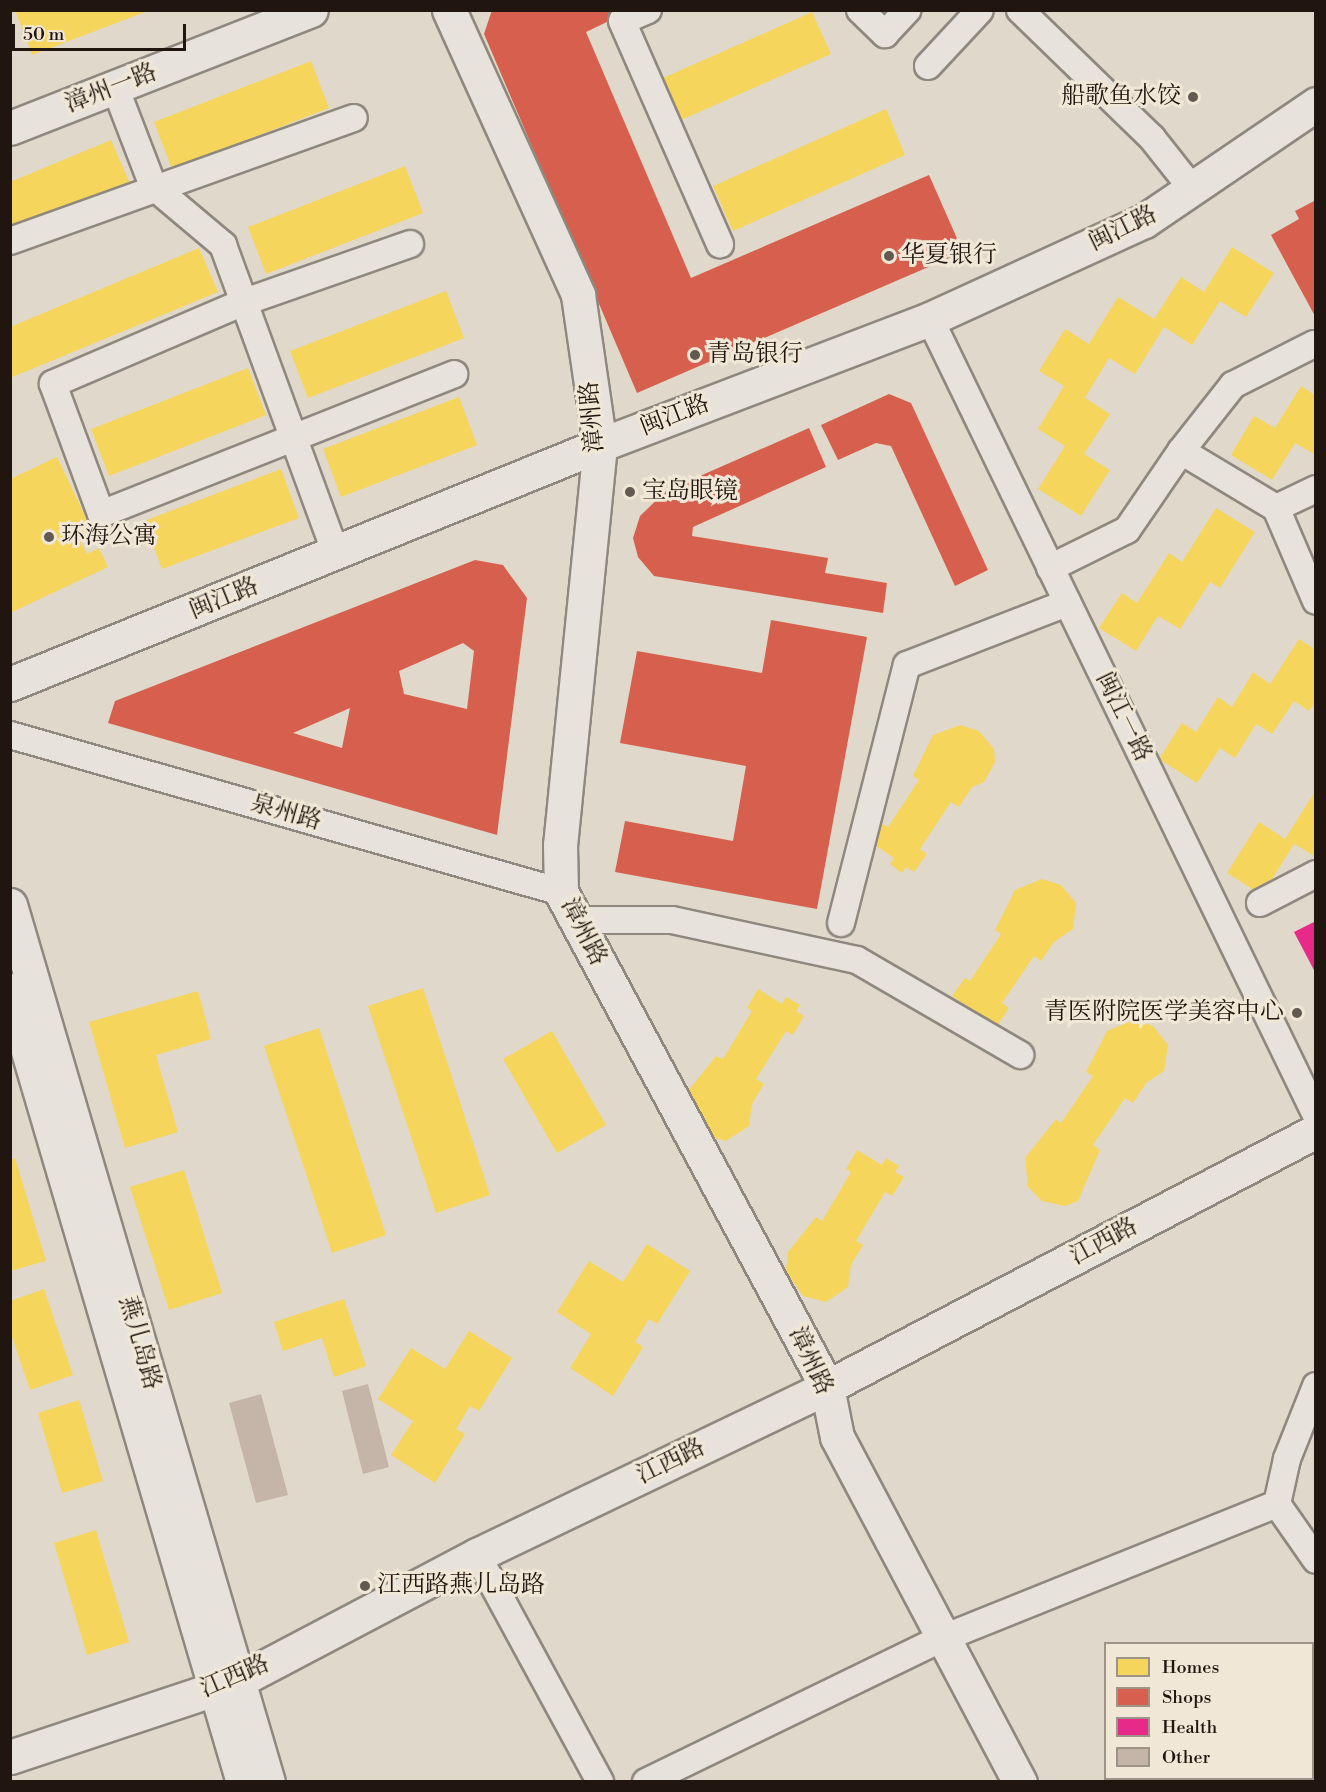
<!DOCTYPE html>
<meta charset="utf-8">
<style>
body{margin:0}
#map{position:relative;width:1326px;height:1792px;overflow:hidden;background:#e0d8ca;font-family:"Libre Bodoni","Noto Serif SC",serif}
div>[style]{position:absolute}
.homes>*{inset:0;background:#f6d55c}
.shops>*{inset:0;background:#d6604d}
.health>*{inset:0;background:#e7298a}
.building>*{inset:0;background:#c4b5a8}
.roads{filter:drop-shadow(2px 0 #8e887f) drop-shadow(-2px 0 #8e887f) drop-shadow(0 2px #8e887f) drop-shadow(0 -2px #8e887f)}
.street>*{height:26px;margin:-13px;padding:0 13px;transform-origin:13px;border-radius:13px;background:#e7e3dc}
.secondary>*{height:33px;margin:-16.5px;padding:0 16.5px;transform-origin:16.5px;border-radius:16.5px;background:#e7e3dc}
.dots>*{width:16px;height:16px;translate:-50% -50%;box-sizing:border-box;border:3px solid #f1e7d6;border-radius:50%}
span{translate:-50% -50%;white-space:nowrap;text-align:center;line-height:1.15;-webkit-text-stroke:6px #f1e7d6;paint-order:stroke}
.street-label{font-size:24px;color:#20150f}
.poi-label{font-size:24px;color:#20150f}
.right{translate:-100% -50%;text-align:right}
.left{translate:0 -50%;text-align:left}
.frame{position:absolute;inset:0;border:12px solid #20150f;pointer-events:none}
.legend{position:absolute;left:1104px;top:1642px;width:210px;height:138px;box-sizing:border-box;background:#f1e7d6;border:2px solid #9d9386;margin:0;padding:8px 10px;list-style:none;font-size:18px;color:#20150f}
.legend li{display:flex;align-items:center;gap:12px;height:30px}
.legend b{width:30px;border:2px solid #9d9386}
.scale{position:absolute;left:12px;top:24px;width:174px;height:27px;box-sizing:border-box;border:3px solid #20150f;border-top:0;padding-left:8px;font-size:18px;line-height:21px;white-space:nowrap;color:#20150f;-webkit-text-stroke:4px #f1e7d6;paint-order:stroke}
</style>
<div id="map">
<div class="homes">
<i style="clip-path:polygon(15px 10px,148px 10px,148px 11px,32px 55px)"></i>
<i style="clip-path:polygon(526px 10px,543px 10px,539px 13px,606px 148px,568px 167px,497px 25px)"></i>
<i style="clip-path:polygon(812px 12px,831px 54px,681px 120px,663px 78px)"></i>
<i style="clip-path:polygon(311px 61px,329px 108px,172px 169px,154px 122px)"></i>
<i style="clip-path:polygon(886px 109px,905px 155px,733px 231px,713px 186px)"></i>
<i style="clip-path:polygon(111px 140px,130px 184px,10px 233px,10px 182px)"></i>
<i style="clip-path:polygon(405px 166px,423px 213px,266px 274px,248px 227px)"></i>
<i style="clip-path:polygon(922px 198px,941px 244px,768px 320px,749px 275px)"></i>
<i style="clip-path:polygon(632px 199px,678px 300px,715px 284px,738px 334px,657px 370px,589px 219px)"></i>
<i style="clip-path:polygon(1232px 247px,1274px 273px,1246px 317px,1220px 301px,1192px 345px,1164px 327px,1135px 374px,1109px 358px,1085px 398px,1110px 414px,1084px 454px,1110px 470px,1081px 516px,1038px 489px,1065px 446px,1038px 429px,1064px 386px,1039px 371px,1065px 329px,1089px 344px,1118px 297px,1154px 319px,1181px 277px,1204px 292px)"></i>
<i style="clip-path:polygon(199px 248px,218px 292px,10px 378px,10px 327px)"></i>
<i style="clip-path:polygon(446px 291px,464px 338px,308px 398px,290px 351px)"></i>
<i style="clip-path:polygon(248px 368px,266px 415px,109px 476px,91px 429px)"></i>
<i style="clip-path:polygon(1301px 386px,1316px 396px,1316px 455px,1295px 443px,1272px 480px,1231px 455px,1254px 416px,1275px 428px)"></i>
<i style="clip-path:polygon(459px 397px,477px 445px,341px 497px,323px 449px)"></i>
<i style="clip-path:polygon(57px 457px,94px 534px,80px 540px,87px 554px,99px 548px,108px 567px,10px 613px,10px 479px)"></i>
<i style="clip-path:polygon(281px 469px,299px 518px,162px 569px,144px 521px)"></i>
<i style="clip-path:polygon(1216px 508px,1255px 532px,1220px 588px,1210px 582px,1180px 629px,1158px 616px,1136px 651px,1099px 628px,1122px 593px,1137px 603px,1169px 553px,1182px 562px)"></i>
<i style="clip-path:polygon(1299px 639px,1316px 650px,1316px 701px,1309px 711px,1294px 701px,1272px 734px,1256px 724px,1235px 758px,1220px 748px,1197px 783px,1159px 759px,1182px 723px,1196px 732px,1218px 697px,1232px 707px,1253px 672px,1270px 684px)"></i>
<i style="clip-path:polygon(960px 725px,979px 731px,994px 749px,995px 762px,984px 782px,972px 787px,959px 807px,951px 802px,920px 849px,927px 854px,914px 872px,906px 867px,902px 873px,890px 864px,894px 858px,870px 842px,882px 824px,888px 827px,919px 780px,913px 776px,933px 735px)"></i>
<i style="clip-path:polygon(1316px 790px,1316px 857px,1294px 844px,1262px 895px,1227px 873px,1259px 822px,1285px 839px)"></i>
<i style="clip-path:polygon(1042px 879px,1061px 885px,1076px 903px,1073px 929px,1054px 942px,1041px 961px,1034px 956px,1002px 1003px,1009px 1008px,997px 1026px,989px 1021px,985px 1027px,972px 1019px,976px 1012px,952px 996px,965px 978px,970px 981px,1001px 934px,995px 930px,1015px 890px)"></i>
<i style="clip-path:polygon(423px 988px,490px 1195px,436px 1213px,368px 1006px)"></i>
<i style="clip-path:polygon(758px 989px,782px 1004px,786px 997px,800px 1005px,796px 1011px,804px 1016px,793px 1035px,786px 1031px,756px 1079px,764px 1084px,752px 1104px,749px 1126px,726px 1141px,704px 1135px,685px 1102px,688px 1091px,716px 1056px,723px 1059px,752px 1011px,747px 1008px)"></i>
<i style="clip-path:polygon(198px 991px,211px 1039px,156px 1055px,178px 1132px,125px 1148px,89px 1022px)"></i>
<i style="clip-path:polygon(1134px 1020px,1153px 1026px,1168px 1045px,1164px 1071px,1146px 1083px,1133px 1103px,1125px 1098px,1093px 1145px,1100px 1150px,1078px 1201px,1065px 1206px,1042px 1201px,1028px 1187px,1025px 1158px,1056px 1119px,1061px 1123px,1093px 1076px,1086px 1072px,1107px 1031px)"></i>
<i style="clip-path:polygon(319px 1028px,386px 1235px,332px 1253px,264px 1046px)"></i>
<i style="clip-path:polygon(552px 1031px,606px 1125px,557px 1153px,503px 1059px)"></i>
<i style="clip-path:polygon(857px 1150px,882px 1165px,886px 1158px,899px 1166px,895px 1172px,904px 1177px,892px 1196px,885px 1192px,856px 1241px,863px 1245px,851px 1265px,848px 1287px,826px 1302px,803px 1296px,786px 1271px,788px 1252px,816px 1217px,822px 1221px,851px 1172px,846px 1169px)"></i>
<i style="clip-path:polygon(15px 1158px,46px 1261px,10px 1271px,10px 1160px)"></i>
<i style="clip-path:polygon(184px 1170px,222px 1293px,169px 1310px,130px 1187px)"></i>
<i style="clip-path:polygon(647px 1244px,690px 1271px,657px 1324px,649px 1319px,635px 1342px,643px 1347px,613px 1396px,570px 1368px,591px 1334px,557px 1312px,589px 1261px,623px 1282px)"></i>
<i style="clip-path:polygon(44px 1289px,73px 1375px,30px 1390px,10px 1331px,10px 1301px)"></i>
<i style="clip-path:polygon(344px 1299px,366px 1366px,334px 1377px,322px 1338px,283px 1351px,274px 1322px)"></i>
<i style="clip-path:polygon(469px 1331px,512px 1358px,479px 1411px,470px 1406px,456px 1429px,465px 1434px,435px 1483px,391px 1455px,413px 1421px,378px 1399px,411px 1348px,445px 1369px)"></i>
<i style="clip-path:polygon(79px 1400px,103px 1481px,62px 1493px,38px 1413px)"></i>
<i style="clip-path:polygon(96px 1530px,129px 1642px,87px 1655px,54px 1543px)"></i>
</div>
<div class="shops">
<i style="clip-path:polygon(492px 10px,632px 10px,586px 32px,691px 278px,929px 175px,963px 252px,637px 393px,484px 34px)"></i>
<i style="clip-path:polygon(1316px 200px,1316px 318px,1271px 235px,1299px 219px,1295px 211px)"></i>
<i style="clip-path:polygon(889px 394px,911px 403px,988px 570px,955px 586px,891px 446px,876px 443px,838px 460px,821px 425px)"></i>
<i style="clip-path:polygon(809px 428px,826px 467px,693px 527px,692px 536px,828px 558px,825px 573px,887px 583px,883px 613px,654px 576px,638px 557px,633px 538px,640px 516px,666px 491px)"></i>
<i style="clip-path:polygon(evenodd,475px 560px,503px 565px,527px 598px,497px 835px,108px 723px,115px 701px,475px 560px,463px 643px,474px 651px,467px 709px,404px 694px,399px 671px,463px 643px,475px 560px,350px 708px,342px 748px,293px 733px,350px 708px)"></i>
<i style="clip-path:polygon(771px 620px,867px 637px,817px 909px,615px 872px,625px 821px,733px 841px,746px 766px,620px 743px,637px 651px,762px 673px)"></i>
</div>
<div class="health">
<i style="clip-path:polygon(1316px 921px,1316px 974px,1294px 932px)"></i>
</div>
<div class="building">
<i style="clip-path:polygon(368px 1384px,389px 1467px,363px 1474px,342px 1391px)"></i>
<i style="clip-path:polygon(261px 1394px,288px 1495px,256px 1503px,229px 1403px)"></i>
</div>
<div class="roads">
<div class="street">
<i style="left:648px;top:10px;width:28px;rotate:157deg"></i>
<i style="left:622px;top:21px;width:244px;rotate:66.3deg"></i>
<i style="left:860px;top:10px;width:35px;rotate:44deg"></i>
<i style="left:885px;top:34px;width:33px;rotate:-47deg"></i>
<i style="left:1020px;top:10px;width:184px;rotate:44.1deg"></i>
<i style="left:1152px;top:138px;width:68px;rotate:51.6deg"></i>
<i style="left:928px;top:66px;width:76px;rotate:-47.1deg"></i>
<i style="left:115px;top:87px;width:106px;rotate:69deg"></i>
<i style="left:153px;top:186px;width:92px;rotate:40.1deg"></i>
<i style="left:223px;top:245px;width:329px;rotate:69.9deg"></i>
<i style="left:10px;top:241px;width:365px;rotate:-19.7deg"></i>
<i style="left:410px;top:244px;width:176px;rotate:160.7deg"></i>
<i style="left:244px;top:302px;width:208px;rotate:156.8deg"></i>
<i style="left:53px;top:384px;width:139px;rotate:69.7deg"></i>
<i style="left:101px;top:514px;width:380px;rotate:-21.6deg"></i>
<i style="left:930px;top:319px;width:885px;rotate:64.13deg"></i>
<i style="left:1316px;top:489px;width:44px;rotate:154.6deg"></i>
<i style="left:1276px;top:508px;width:101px;rotate:66.7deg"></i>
<i style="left:1276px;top:508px;width:111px;rotate:-149deg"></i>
<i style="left:1181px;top:451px;width:84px;rotate:-51.8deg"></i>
<i style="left:1233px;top:385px;width:91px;rotate:-26.8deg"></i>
<i style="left:1050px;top:568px;width:86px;rotate:-26.3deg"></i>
<i style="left:1127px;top:530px;width:96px;rotate:-55.6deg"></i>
<i style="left:10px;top:735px;width:573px;rotate:15.9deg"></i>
<i style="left:1260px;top:903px;width:63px;rotate:-27.4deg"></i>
<i style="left:577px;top:920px;width:95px"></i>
<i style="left:672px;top:920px;width:189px;rotate:12.2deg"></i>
<i style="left:857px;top:960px;width:189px;rotate:30.2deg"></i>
<i style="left:841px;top:923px;width:266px;rotate:-75.7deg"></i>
<i style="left:907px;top:665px;width:172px;rotate:-21.2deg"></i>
<i style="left:1316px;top:1386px;width:79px;rotate:111.7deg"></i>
<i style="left:1287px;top:1459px;width:46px;rotate:102.5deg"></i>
<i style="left:1277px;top:1504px;width:68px;rotate:55.1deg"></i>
<i style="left:477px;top:1555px;width:258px;rotate:61.5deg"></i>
<i style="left:646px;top:1782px;width:328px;rotate:-25.9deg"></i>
<i style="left:941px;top:1639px;width:362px;rotate:-21.9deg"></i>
</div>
<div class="secondary">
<i style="left:449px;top:10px;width:313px;rotate:65.6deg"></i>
<i style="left:578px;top:295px;width:152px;rotate:81.7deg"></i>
<i style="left:600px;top:445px;width:402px;rotate:95.7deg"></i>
<i style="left:560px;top:845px;width:47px;rotate:88.8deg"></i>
<i style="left:561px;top:892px;width:562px;rotate:61.75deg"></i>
<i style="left:827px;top:1387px;width:51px;rotate:78.7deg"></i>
<i style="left:837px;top:1437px;width:391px;rotate:62.1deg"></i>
<i style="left:10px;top:128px;width:323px;rotate:-21.4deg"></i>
<i style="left:10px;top:684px;width:637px;rotate:-22.05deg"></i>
<i style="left:600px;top:445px;width:353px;rotate:-20.9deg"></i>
<i style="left:930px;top:319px;width:235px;rotate:-24.6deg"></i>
<i style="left:1144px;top:221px;width:208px;rotate:-34.2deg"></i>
<i style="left:10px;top:905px;width:914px;rotate:73.61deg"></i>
<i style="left:10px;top:990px;width:826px;rotate:73.61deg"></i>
<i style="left:10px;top:1757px;width:240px;rotate:-18.4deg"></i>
<i style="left:238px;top:1681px;width:270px;rotate:-27.8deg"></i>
<i style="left:477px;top:1555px;width:388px;rotate:-25.6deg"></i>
<i style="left:827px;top:1387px;width:552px;rotate:-27.63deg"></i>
</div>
</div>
<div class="dots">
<i style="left:1193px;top:97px;background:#635950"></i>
<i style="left:889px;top:256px;background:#635950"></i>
<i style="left:695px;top:355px;background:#635950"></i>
<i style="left:630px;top:492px;background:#635950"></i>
<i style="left:49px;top:537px;background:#635950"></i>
<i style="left:1297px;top:1013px;background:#635950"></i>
<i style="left:365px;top:1586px;background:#635950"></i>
</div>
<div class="street-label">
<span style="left:111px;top:89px;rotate:-21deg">漳州一路</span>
<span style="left:1123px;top:229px;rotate:-26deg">闽江路</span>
<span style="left:675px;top:416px;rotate:-21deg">闽江路</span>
<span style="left:593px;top:417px;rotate:-95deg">漳州路</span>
<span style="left:224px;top:599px;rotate:-22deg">闽江路</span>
<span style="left:1123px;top:717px;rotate:64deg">闽江一路</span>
<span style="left:286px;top:813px;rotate:16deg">泉州路</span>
<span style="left:583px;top:932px;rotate:63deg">漳州路</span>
<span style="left:1104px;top:1242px;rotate:-28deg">江西路</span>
<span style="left:139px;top:1343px;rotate:74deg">燕儿岛路</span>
<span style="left:810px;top:1361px;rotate:65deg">漳州路</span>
<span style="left:671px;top:1462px;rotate:-26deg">江西路</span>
<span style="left:235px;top:1677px;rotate:-23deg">江西路</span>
</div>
<div class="poi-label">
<span class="right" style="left:1181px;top:97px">船歌鱼水饺</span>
<span class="left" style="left:901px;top:256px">华夏银行</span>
<span class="left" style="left:707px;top:355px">青岛银行</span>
<span class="left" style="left:642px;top:492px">宝岛眼镜</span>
<span class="left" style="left:61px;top:537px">环海公寓</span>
<span class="right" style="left:1284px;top:1013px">青医附院医学美容中心</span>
<span class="left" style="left:377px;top:1586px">江西路燕儿岛路</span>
</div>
<div class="frame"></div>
<ul class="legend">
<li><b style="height:16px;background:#f6d55c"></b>Homes</li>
<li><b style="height:16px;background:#d6604d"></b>Shops</li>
<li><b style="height:16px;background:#e7298a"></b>Health</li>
<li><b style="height:16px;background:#c4b5a8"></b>Other</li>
</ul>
<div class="scale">50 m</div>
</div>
